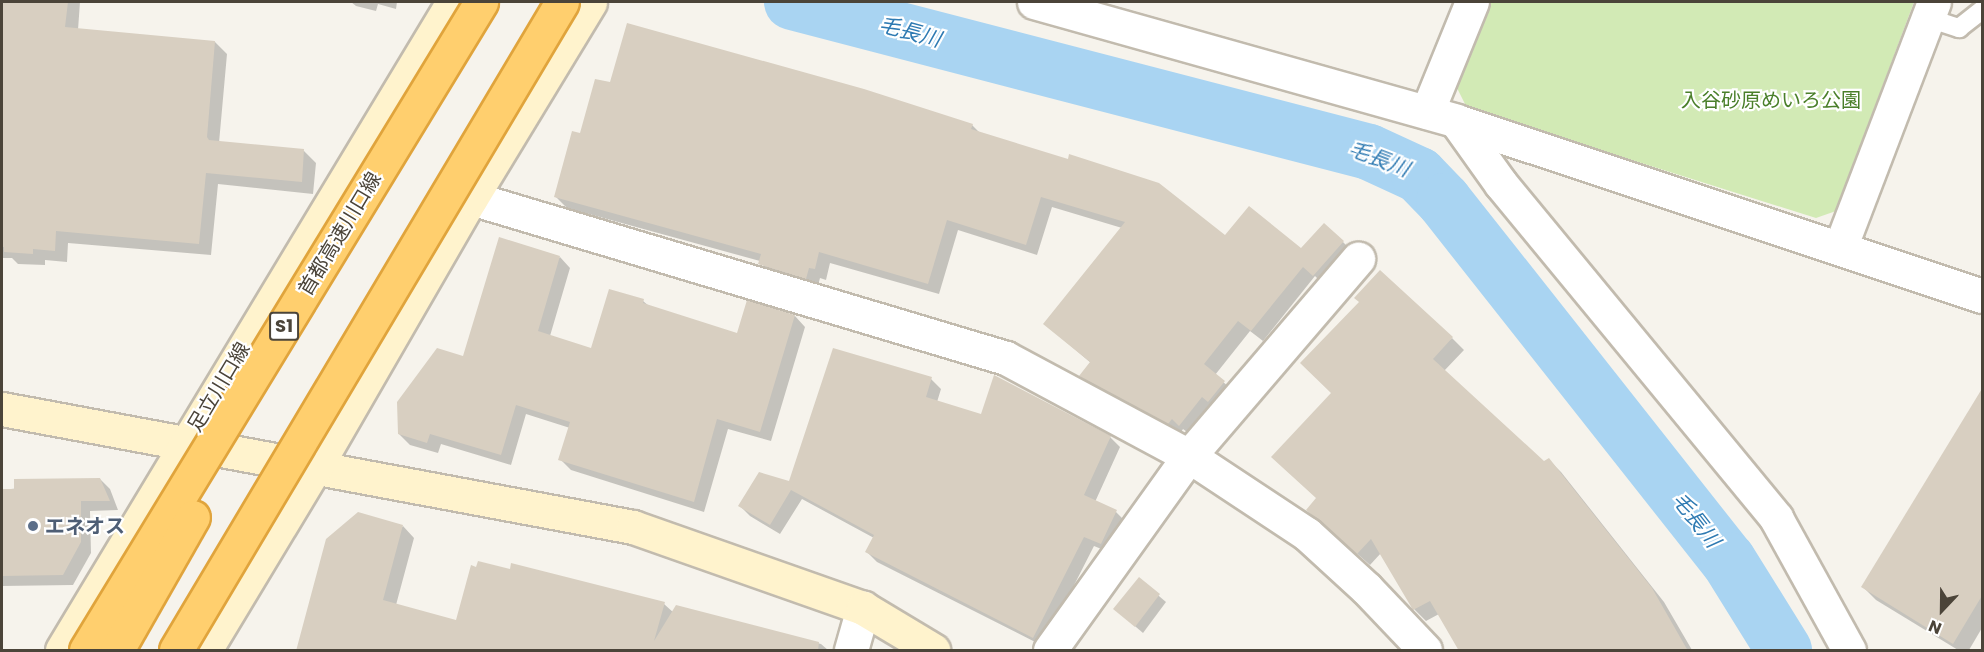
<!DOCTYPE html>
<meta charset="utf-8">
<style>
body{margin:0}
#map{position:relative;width:1984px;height:652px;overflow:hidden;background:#f6f3ec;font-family:Poppins,"Noto Sans JP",sans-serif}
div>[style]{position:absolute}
.green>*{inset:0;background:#d2eab5}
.shadow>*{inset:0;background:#0003}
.river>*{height:56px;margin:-28px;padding:0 28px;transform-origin:28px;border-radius:28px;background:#a9d4f2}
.building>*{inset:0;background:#d8cfc1}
.roads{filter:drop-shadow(2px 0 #c2bbae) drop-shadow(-2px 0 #c2bbae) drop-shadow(0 2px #c2bbae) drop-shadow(0 -2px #c2bbae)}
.lane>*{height:18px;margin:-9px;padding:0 9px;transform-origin:9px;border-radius:9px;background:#fff}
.street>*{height:33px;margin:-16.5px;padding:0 16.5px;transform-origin:16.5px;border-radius:16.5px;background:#fff}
.secondary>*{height:33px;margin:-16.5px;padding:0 16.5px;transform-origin:16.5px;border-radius:16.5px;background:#fff3cd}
.bridges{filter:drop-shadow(2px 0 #e0a43c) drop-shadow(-2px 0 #e0a43c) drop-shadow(0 2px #e0a43c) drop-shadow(0 -2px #e0a43c)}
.highway-bridge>*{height:33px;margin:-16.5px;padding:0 16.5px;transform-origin:16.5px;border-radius:16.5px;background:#ffcf6e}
.dots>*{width:16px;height:16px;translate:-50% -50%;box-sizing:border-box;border:3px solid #fff;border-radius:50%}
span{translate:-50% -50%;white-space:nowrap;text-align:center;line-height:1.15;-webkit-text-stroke:4.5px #fff;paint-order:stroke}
.shield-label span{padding:2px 4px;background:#fff;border:2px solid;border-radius:4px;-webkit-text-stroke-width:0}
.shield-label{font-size:18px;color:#4b4439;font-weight:700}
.park-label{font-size:20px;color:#4a7f2a}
.street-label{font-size:20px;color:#4b4439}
.service-label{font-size:20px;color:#4e5e75;font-weight:700}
.left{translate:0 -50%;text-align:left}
.water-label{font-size:21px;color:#2e7ab2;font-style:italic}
.frame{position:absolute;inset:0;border:3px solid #4b4439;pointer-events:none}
.north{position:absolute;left:1912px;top:580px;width:60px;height:60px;-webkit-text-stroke:4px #fff;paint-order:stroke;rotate:202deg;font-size:16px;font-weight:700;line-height:24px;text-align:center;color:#4b4439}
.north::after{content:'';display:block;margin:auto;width:21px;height:27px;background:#4b4439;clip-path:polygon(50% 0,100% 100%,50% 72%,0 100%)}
</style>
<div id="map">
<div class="green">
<i style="clip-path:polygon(1491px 2px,1914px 2px,1836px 211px,1816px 218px,1467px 108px,1456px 86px)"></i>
</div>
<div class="shadow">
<i style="clip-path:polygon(2px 2px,80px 2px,78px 30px,215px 42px,227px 54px,219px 143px,304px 151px,316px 163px,313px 194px,218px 184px,211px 255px,68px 243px,67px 262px,45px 260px,45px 265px,18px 264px,12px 258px,2px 258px)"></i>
<i style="clip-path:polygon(351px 2px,397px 2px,396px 9px,378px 4px,376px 11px,356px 6px)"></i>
<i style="clip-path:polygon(611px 84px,972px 125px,981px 134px,1225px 238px,1302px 250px,1343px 242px,1354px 253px,1325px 286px,1315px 276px,1263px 341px,1250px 331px,1215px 375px,1236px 393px,1191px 435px,1183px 429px,1180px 434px,1092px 387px,1081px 376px,1091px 363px,1045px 324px,1122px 228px,1052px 207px,1037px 255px,958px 230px,939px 294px,830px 263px,826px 280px,820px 278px,817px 289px,771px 275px,760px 261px,567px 208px,555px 196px,581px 135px)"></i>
<i style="clip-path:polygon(560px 257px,570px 268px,550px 336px,592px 350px,643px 301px,649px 306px,738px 335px,795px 316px,805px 327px,771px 441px,728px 429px,704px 512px,571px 470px,560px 459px,570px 428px,526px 414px,511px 465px,441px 444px,438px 453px,410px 445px,399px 434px,464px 358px)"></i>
<i style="clip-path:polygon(1452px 338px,1464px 350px,1444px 371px,1544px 463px,1549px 460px,1561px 472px,1664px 602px,1692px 650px,1460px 650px,1439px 614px,1426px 621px,1414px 609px,1381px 553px,1370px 565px,1320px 521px,1318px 499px,1285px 469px)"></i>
<i style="clip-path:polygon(931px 379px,941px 389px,937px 402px,982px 415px,1110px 437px,1120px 447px,1095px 502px,1116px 512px,1126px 522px,1111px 553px,1094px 546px,1043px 646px,877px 562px,867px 552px,874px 538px,802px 499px,780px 534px,750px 516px,740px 506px,790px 483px)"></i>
<i style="clip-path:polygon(1982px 390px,1982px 628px,1969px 650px,1958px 650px,1876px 600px,1863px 587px)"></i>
<i style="clip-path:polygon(100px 479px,110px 489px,118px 510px,90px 511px,91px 553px,73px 585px,2px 586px,2px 490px)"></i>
<i style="clip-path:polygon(403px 526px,414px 538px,396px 605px,457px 622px,664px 604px,674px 613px,677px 607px,821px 644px,828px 650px,298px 650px)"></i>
<i style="clip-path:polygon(1139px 579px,1166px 602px,1143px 633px,1115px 609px)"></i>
</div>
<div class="river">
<i style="left:792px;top:2px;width:596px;rotate:14.57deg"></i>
<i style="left:1369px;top:152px;width:55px;rotate:24.7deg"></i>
<i style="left:1419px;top:175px;width:36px;rotate:46deg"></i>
<i style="left:1444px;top:201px;width:458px;rotate:51.7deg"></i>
<i style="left:1728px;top:560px;width:106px;rotate:58.1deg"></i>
</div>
<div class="building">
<i style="clip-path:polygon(2px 2px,68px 2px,65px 27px,215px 41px,207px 137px,209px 140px,304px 149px,302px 182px,206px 173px,199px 244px,56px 231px,55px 251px,33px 249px,33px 254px,4px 252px,4px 247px,2px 247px)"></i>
<i style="clip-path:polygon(627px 23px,864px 89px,973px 124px,971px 129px,1068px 159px,1069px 154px,1159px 183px,1225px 235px,1249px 206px,1301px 248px,1324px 223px,1344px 241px,1313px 276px,1303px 267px,1251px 331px,1238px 321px,1204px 364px,1225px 381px,1208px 402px,1202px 397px,1179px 426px,1172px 419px,1168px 424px,1079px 376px,1090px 362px,1043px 324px,1125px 222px,1041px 197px,1026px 245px,947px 220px,928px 284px,819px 252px,815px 269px,809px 268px,806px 279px,758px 264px,761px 254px,554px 197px,572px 131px,580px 133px,595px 79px,610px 82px)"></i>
<i style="clip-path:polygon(499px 237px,560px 256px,538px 331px,591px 348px,609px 289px,644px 299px,643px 303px,737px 333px,747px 300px,795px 315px,760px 432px,717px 419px,694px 502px,558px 460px,570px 422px,516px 405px,501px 455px,430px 434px,427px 443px,398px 434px,397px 402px,437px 348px,463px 356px)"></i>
<i style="clip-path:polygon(1380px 270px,1453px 337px,1433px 359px,1544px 461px,1549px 458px,1652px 588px,1688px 651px,1459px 651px,1430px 601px,1413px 610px,1371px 539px,1357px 554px,1306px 510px,1316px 498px,1271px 457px,1331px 393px,1300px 363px,1359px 302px,1354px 298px)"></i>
<i style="clip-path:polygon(833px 348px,932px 377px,926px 397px,981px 414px,994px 375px,1111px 436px,1084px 495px,1117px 510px,1101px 544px,1084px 537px,1033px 638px,865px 552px,874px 535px,791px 490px,770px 525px,738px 506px,759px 472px,789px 481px)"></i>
<i style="clip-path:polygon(1983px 387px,1983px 594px,1953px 644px,1861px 587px)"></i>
<i style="clip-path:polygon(100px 478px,110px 501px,81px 501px,81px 542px,63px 575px,2px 576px,2px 489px,14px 489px,14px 479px)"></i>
<i style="clip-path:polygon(358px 512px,403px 525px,383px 600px,456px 620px,471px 565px,476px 567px,478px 561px,510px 569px,511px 563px,665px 602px,654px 641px,676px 605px,819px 642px,818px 651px,296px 651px,326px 539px)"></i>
<i style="clip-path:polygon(1139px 577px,1160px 594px,1135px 627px,1113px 609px)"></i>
</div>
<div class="roads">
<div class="lane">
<i style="left:1928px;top:18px;width:33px;rotate:18deg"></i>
<i style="left:1959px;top:28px;width:29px;rotate:-38deg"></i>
</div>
<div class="street">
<i style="left:1034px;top:2px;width:438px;rotate:15.7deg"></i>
<i style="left:1456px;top:121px;width:554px;rotate:18.4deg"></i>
<i style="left:1427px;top:112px;width:119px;rotate:-67.8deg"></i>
<i style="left:1456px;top:121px;width:77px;rotate:54.5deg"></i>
<i style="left:1501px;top:184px;width:433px;rotate:50.5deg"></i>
<i style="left:1776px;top:518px;width:151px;rotate:61.1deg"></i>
<i style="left:471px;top:198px;width:558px;rotate:16.65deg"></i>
<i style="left:1006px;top:358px;width:208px;rotate:28.2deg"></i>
<i style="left:1189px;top:456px;width:141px;rotate:33.5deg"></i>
<i style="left:1307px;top:534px;width:81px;rotate:42.5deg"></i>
<i style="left:1367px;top:589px;width:84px;rotate:46.4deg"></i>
<i style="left:1840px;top:248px;width:263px;rotate:-69.1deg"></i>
<i style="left:851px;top:650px;width:44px;rotate:-74.1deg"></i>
<i style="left:1050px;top:650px;width:239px;rotate:-54.4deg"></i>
<i style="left:1189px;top:456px;width:260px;rotate:-49.4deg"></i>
</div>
<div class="secondary">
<i style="left:2px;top:409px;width:642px;rotate:10.59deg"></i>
<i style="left:633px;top:527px;width:244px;rotate:19.4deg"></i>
<i style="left:863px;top:608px;width:82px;rotate:31deg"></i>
<i style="left:62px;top:650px;width:757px;rotate:-58.89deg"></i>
<i style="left:205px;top:650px;width:213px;rotate:-58.9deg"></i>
<i style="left:315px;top:468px;width:312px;rotate:-60deg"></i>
<i style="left:471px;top:198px;width:229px;rotate:-58.7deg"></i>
</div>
</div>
<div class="bridges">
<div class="highway-bridge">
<i style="left:86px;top:650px;width:759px;rotate:-58.63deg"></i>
<i style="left:117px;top:650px;width:153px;rotate:-60.3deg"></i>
<i style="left:176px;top:650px;width:754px;rotate:-59.22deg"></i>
</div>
</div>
<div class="dots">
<i style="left:33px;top:526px;background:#5c6f8a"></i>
</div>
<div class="shield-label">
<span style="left:284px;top:326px">S1</span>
</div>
<div class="park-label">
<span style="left:1771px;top:100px">入谷砂原めいろ公園</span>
</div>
<div class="street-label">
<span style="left:340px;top:234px;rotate:-59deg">首都高速川口線</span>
<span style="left:219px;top:387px;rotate:-59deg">足立川口線</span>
</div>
<div class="service-label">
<span class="left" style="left:45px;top:526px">エネオス</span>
</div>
<div class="water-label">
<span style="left:910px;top:32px;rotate:15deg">毛長川</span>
<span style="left:1379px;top:159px;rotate:21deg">毛長川</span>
<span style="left:1696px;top:520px;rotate:52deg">毛長川</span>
</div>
<div class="frame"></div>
<div class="north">N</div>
</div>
